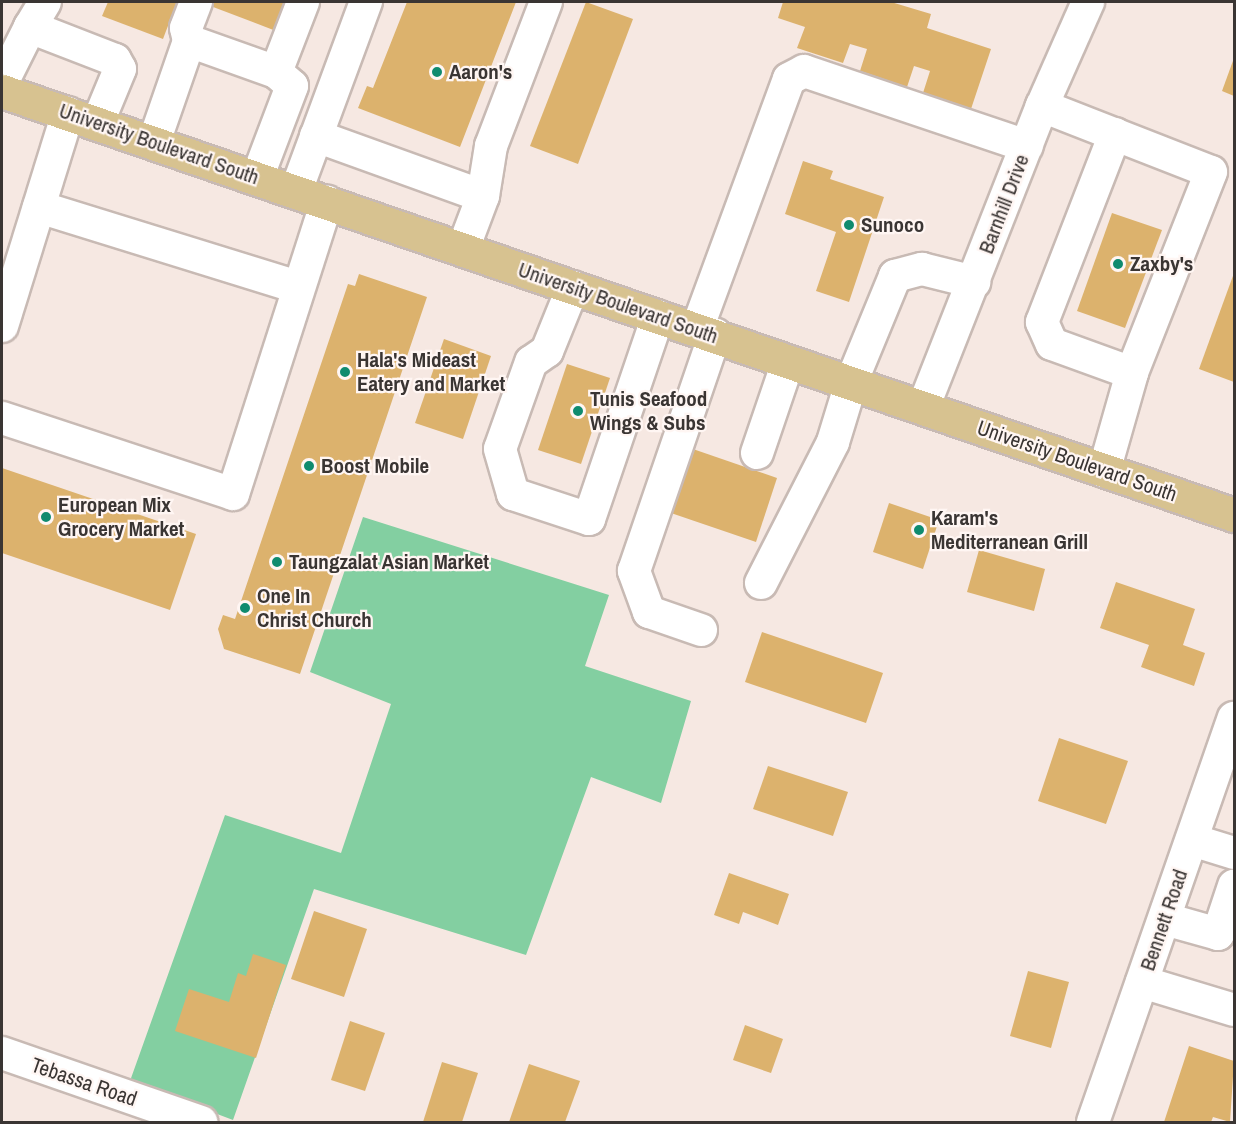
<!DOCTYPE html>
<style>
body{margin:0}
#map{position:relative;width:1236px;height:1124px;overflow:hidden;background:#f6e8e2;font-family:"Archivo Narrow",sans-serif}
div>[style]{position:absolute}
.forest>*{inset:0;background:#83cfa1}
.building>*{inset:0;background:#dcb26d}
.roads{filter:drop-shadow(2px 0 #c8bab4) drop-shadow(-2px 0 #c8bab4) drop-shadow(0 2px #c8bab4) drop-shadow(0 -2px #c8bab4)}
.minor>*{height:32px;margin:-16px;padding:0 16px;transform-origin:16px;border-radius:16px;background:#fff}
.major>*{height:33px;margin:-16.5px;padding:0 16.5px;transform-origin:16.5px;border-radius:16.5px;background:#d7c290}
.dots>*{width:16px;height:16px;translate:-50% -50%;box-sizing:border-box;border:3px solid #fff6f3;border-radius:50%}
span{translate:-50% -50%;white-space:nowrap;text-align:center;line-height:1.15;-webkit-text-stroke:4.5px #fff6f3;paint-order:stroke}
.poi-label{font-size:21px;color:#3a3533;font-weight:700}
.left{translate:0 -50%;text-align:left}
.street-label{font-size:21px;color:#3a3533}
.frame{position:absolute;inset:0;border:3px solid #3a3533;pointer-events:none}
</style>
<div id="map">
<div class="forest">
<i style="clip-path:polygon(363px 517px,609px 595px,585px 666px,691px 701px,661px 803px,591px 777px,526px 955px,314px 889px,233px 1120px,130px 1081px,225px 815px,341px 853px,391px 704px,310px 672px)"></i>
</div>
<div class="building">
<i style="clip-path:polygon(108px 2px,177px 2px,163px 39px,102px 16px)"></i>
<i style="clip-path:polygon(200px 2px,287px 2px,276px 31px)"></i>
<i style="clip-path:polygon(407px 2px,516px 2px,460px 147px,358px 108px,367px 86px,373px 88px)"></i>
<i style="clip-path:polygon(586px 2px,633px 19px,578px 164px,530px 146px)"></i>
<i style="clip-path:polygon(783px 2px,891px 2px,931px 14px,927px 28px,991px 49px,971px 109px,923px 93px,930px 71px,914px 66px,907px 87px,860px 71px,867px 49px,850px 44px,843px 63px,797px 48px,805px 27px,778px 18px)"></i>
<i style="clip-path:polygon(1234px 58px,1234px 96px,1222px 91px)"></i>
<i style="clip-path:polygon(803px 161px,833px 171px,830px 179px,884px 197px,849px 302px,816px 291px,836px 232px,785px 214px)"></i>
<i style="clip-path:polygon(1112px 213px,1162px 230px,1125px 328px,1077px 311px)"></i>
<i style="clip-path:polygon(1234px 273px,1234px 382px,1199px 369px)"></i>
<i style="clip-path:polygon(359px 274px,427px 297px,300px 674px,224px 649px,218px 629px,223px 615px,235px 619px,348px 284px,355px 286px)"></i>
<i style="clip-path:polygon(444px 339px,491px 356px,463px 439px,415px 423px)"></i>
<i style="clip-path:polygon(567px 364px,610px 378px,581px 464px,538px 450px)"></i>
<i style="clip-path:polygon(690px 448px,777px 478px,756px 542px,668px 512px)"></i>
<i style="clip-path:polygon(2px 468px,196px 534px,170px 610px,2px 553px)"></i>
<i style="clip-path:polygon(889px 503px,939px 520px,923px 569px,873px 552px)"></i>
<i style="clip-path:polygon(979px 550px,1045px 569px,1034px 611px,967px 592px)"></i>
<i style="clip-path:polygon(1116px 582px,1195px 609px,1183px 645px,1205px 653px,1194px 686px,1141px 667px,1149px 645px,1100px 628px)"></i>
<i style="clip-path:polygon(762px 632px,883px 673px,866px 723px,745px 682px)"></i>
<i style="clip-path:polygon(1059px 738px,1128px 761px,1106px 824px,1038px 801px)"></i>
<i style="clip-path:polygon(768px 766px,848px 792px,833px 836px,753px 809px)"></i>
<i style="clip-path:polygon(729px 873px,789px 894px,778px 925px,743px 912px,739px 924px,714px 915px)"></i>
<i style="clip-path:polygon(314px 911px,367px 929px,344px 997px,291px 979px)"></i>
<i style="clip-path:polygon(253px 954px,286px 965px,256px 1058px,175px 1031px,189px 989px,229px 1002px,238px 973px,246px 976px)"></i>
<i style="clip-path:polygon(1028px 971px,1069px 982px,1051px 1048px,1010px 1036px)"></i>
<i style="clip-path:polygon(350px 1021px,385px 1033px,365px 1091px,331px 1080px)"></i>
<i style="clip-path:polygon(745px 1025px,783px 1039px,771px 1073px,733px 1060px)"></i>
<i style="clip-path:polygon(1189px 1046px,1234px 1061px,1230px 1122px,1213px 1117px,1211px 1122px,1164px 1122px)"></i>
<i style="clip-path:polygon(442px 1062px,478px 1073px,462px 1122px,423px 1122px)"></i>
<i style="clip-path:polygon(529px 1064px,580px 1081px,565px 1122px,509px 1122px)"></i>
</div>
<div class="roads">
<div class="minor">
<i style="left:30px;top:27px;width:29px;rotate:-59deg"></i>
<i style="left:189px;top:41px;width:92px;rotate:19.6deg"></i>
<i style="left:276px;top:72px;width:21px;rotate:41deg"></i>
<i style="left:292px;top:86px;width:98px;rotate:110.8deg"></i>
<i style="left:276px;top:72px;width:75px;rotate:-68.9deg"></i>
<i style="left:2px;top:83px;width:63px;rotate:-63.4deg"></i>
<i style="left:30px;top:27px;width:91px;rotate:21.2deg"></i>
<i style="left:115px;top:60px;width:10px;rotate:61deg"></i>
<i style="left:120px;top:69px;width:57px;rotate:112.5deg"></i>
<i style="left:1042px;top:106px;width:181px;rotate:21.3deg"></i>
<i style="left:1211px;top:172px;width:216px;rotate:111.5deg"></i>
<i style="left:1132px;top:373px;width:102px;rotate:105.9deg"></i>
<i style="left:1115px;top:134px;width:202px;rotate:111.2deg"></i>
<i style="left:1042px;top:322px;width:24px;rotate:66deg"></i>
<i style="left:1052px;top:344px;width:85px;rotate:19.9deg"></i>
<i style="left:316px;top:136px;width:177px;rotate:19.8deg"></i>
<i style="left:154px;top:142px;width:107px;rotate:-70.9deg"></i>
<i style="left:189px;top:41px;width:13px;rotate:-103deg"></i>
<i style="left:186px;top:28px;width:28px;rotate:-69deg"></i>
<i style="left:296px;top:191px;width:202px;rotate:-69.7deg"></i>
<i style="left:39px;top:207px;width:271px;rotate:17.2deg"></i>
<i style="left:463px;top:249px;width:57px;rotate:-69.3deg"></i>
<i style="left:483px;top:196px;width:51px;rotate:-80.9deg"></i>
<i style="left:491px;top:146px;width:154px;rotate:-69.1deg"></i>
<i style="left:573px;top:287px;width:69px;rotate:112.1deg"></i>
<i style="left:547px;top:351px;width:19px;rotate:145deg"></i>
<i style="left:531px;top:362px;width:92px;rotate:109.6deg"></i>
<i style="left:500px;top:449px;width:47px;rotate:73.9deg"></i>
<i style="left:513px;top:494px;width:80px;rotate:18.2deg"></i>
<i style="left:589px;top:519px;width:214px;rotate:-71.2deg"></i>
<i style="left:2px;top:326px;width:223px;rotate:-72.8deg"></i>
<i style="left:697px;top:329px;width:266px;rotate:-69.8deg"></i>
<i style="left:789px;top:79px;width:17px;rotate:-28deg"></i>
<i style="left:804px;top:71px;width:235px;rotate:18.6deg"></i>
<i style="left:923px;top:408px;width:325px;rotate:-68.5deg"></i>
<i style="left:1042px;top:106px;width:114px;rotate:-66.1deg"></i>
<i style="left:2px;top:418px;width:243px;rotate:18.2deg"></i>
<i style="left:233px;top:494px;width:307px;rotate:-72.2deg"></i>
<i style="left:757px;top:453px;width:96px;rotate:-71.2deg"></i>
<i style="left:761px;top:583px;width:158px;rotate:-62.9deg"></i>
<i style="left:833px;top:442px;width:62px;rotate:-73deg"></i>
<i style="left:851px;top:383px;width:116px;rotate:-67.6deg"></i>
<i style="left:895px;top:276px;width:28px;rotate:-15deg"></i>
<i style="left:922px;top:269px;width:54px;rotate:14deg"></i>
<i style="left:701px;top:630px;width:55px;rotate:-160.9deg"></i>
<i style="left:649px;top:612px;width:44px;rotate:-110.1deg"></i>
<i style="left:634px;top:571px;width:250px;rotate:-71.1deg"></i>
<i style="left:1192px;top:840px;width:44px;rotate:17.2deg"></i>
<i style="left:1165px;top:919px;width:55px;rotate:15.8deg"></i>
<i style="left:1218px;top:934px;width:51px;rotate:-71.6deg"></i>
<i style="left:1142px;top:982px;width:96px;rotate:16.9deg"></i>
<i style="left:2px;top:1053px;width:211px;rotate:19.1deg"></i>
<i style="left:1093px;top:1122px;width:428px;rotate:-70.8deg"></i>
</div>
<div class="major">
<i style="left:2px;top:91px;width:1303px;rotate:18.99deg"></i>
</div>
</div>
<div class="dots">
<i style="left:437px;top:72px;background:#108b6e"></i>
<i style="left:849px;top:225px;background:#108b6e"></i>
<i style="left:1118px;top:264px;background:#108b6e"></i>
<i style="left:345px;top:372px;background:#108b6e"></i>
<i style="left:578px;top:411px;background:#108b6e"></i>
<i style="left:309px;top:466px;background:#108b6e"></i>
<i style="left:46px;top:517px;background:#108b6e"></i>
<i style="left:919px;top:530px;background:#108b6e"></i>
<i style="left:277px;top:562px;background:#108b6e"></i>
<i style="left:245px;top:608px;background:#108b6e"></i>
</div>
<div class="poi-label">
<span class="left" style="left:449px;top:72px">Aaron's</span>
<span class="left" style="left:861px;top:225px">Sunoco</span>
<span class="left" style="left:1130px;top:264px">Zaxby's</span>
<span class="left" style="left:357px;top:372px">Hala's Mideast<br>Eatery and Market</span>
<span class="left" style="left:590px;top:411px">Tunis Seafood<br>Wings &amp; Subs</span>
<span class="left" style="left:321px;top:466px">Boost Mobile</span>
<span class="left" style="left:58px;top:517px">European Mix<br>Grocery Market</span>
<span class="left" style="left:931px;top:530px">Karam's<br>Mediterranean Grill</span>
<span class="left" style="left:289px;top:562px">Taungzalat Asian Market</span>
<span class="left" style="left:257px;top:608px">One In<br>Christ Church</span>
</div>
<div class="street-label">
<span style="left:159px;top:144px;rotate:19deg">University Boulevard South</span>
<span style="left:1004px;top:204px;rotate:-69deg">Barnhill Drive</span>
<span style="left:618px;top:303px;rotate:19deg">University Boulevard South</span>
<span style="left:1077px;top:461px;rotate:19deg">University Boulevard South</span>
<span style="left:1164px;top:920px;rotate:-71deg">Bennett Road</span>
<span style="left:84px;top:1082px;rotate:19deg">Tebassa Road</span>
</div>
<div class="frame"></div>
</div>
